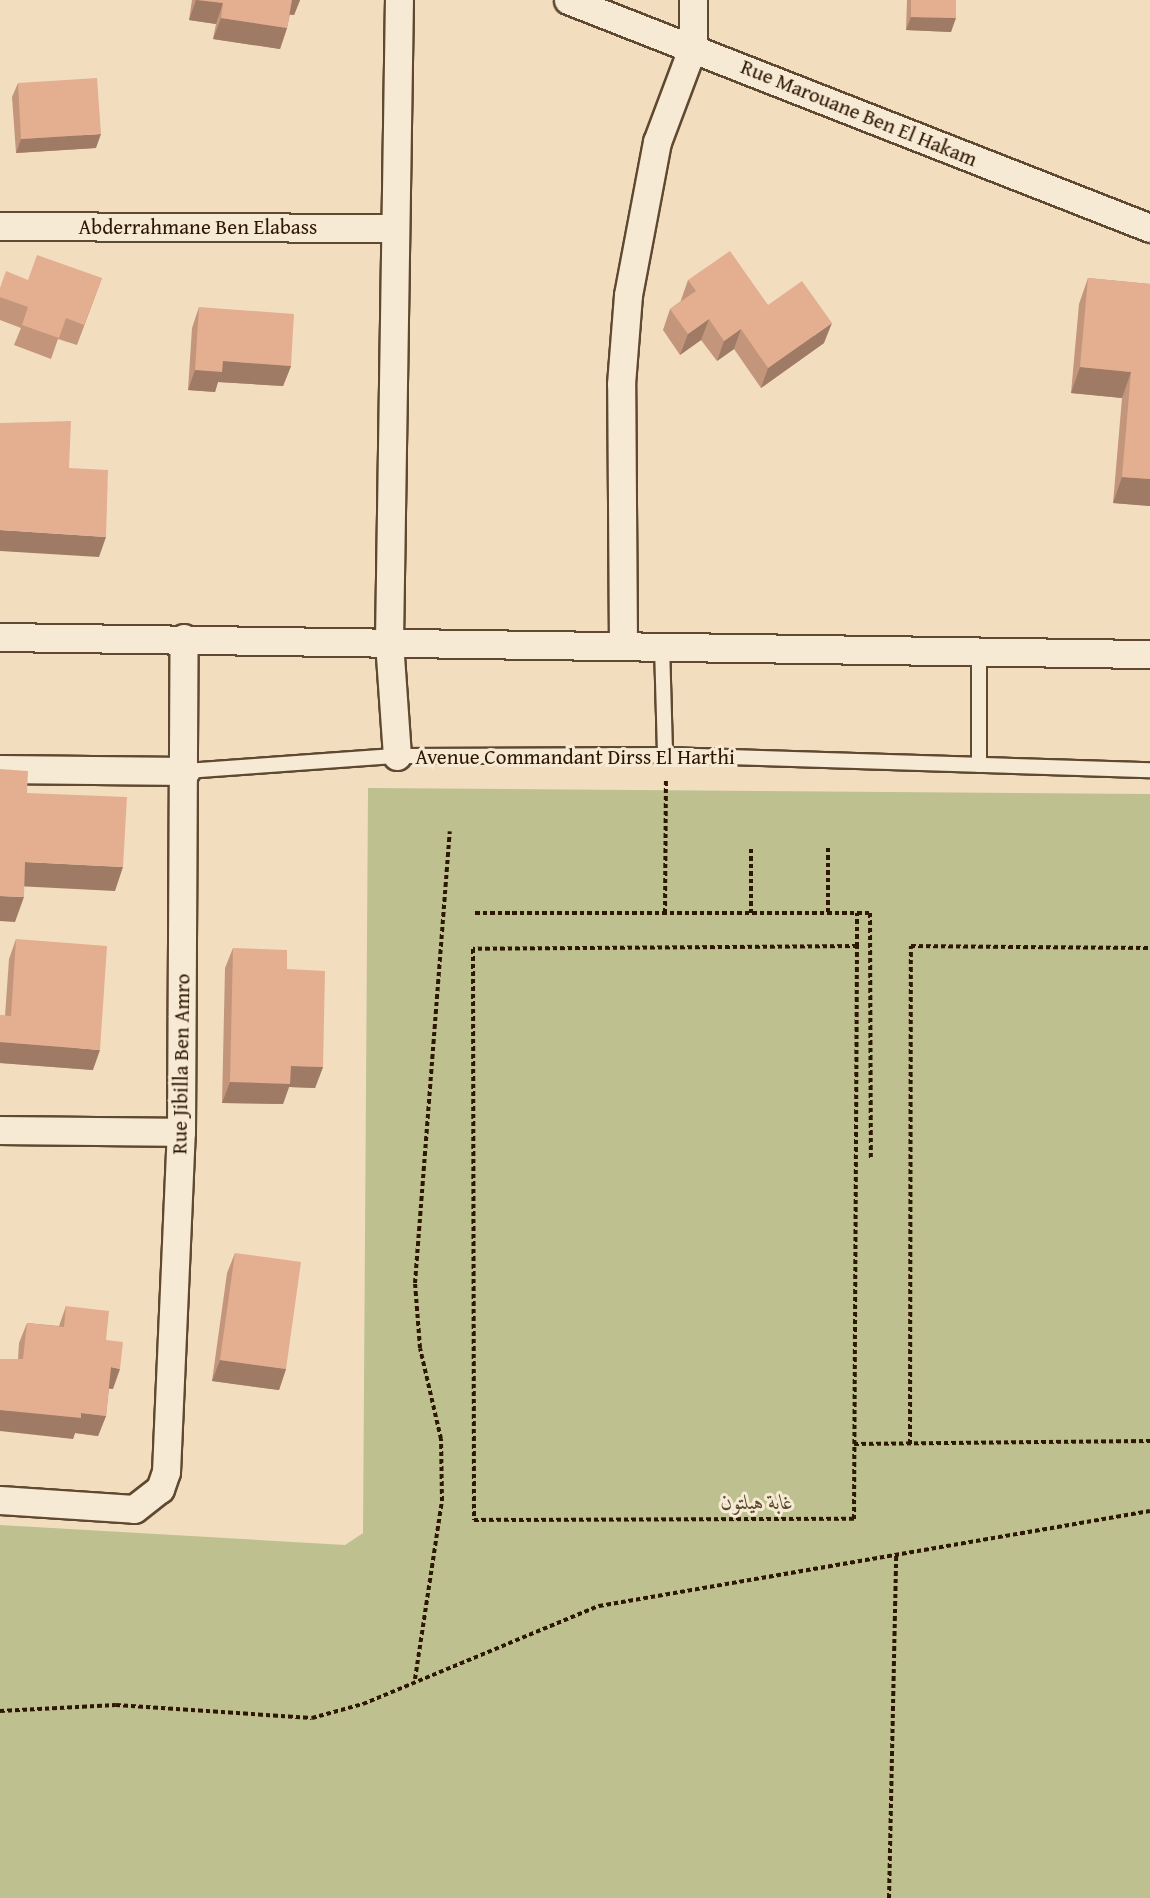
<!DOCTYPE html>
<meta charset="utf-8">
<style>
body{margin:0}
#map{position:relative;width:1150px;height:1898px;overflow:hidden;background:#f2debf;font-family:"Gentium Book Plus",Amiri,serif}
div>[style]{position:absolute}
.green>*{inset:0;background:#bec090}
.path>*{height:4px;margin-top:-2px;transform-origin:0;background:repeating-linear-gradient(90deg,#2e1700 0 4.5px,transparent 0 7.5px)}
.roads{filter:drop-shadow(2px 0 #5f4930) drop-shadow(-2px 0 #5f4930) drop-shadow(0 2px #5f4930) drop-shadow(0 -2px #5f4930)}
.lane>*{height:14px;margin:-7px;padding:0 7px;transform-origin:7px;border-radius:7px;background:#f7ead5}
.street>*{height:27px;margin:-13.5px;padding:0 13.5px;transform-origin:13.5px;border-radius:13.5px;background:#f7ead5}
.wall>*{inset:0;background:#c3967c}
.shaded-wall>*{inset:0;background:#9f7a65}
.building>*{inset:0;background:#e3af90}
span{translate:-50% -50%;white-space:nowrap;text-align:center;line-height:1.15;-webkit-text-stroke:6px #f7ead5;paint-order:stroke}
.street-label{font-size:21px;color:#2e1700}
.park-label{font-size:21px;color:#594a2b;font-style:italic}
</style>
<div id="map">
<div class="green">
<i style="clip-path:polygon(368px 788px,1150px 794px,1150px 1898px,0 1898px,0 1525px,345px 1545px,363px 1533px)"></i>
</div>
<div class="path">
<i style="left:828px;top:848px;width:65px;rotate:90deg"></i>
<i style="left:475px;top:913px;width:395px"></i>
<i style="left:870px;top:913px;width:247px;rotate:89.8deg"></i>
<i style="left:665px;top:913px;width:133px;rotate:-89.6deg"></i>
<i style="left:751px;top:913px;width:67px;rotate:-90deg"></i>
<i style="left:857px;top:946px;width:384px;rotate:179.6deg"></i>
<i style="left:473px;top:949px;width:571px;rotate:89.9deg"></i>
<i style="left:474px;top:1520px;width:380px;rotate:-0.2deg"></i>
<i style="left:854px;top:1519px;width:573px;rotate:-89.7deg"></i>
<i style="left:857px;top:946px;width:33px;rotate:-90deg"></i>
<i style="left:854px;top:1444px;width:296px;rotate:-0.6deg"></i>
<i style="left:910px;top:1444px;width:498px;rotate:-89.9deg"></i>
<i style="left:911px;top:946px;width:239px;rotate:0.5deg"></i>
<i style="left:415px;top:1679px;width:180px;rotate:-81.4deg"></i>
<i style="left:442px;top:1501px;width:62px;rotate:-90.9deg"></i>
<i style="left:441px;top:1439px;width:93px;rotate:-103deg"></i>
<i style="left:420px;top:1348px;width:65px;rotate:-94.4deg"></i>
<i style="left:415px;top:1283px;width:453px;rotate:-85.6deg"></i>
<i style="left:0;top:1711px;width:116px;rotate:-3deg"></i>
<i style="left:116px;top:1705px;width:196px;rotate:3.8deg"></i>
<i style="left:312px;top:1718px;width:53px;rotate:-15.4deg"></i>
<i style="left:363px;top:1704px;width:256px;rotate:-22.6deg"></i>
<i style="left:599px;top:1606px;width:559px;rotate:-9.78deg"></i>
<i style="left:889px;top:1898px;width:343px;rotate:-88.8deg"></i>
</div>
<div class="roads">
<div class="lane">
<i style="left:662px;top:645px;width:110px;rotate:88.4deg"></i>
<i style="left:979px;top:765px;width:113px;rotate:-90deg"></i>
<i style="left:186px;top:771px;width:212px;rotate:-4.1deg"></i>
<i style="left:397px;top:756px;width:268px;rotate:-0.2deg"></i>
<i style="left:665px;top:755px;width:485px;rotate:1.8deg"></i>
</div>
<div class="street">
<i style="left:568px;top:0;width:625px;rotate:21.39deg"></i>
<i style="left:0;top:226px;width:395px;rotate:0.3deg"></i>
<i style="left:0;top:637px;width:1150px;rotate:0.85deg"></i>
<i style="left:623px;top:645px;width:261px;rotate:-90.4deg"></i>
<i style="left:621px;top:384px;width:89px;rotate:-85.5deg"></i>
<i style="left:628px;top:295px;width:156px;rotate:-79.3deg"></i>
<i style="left:657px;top:142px;width:103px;rotate:-69.4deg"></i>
<i style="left:693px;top:46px;width:46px;rotate:-90deg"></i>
<i style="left:397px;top:756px;width:115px;rotate:-94deg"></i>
<i style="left:389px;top:641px;width:641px;rotate:-89.11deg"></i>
<i style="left:0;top:769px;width:186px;rotate:0.6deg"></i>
<i style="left:0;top:1130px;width:181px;rotate:0.6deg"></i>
<i style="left:0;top:1500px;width:134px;rotate:3.8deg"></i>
<i style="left:134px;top:1509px;width:33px;rotate:-38deg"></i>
<i style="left:160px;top:1489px;width:18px;rotate:-71deg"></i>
<i style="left:166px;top:1472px;width:340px;rotate:-87.5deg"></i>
<i style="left:181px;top:1132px;width:494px;rotate:-89.7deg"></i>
</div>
</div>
<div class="wall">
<i style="clip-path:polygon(192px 0,300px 0,294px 15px,290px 14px,287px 28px,280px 49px,213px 39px,216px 24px,189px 20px)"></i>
<i style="clip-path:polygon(907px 0,956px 0,951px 32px,906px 30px)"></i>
<i style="clip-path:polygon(18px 83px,96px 148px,16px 153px,12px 97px)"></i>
<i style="clip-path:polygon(102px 278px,77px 345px,58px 339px,51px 359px,14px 345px,21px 328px,0 320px,0 288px,28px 280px)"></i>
<i style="clip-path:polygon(1088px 278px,1150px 284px,1150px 506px,1113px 503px,1122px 398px,1071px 393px,1079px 304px)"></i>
<i style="clip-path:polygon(688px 280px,768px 305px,824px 343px,761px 388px,734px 349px,717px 361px,701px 340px,680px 355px,663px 330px,670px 309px,681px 301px,681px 300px)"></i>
<i style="clip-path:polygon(199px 307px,291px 366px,283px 386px,218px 382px,215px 392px,188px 390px,192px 328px)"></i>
<i style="clip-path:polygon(16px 939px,93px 1070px,0 1063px,0 1015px,5px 1016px,9px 959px)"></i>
<i style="clip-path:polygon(233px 948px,287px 969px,323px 1067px,315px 1088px,289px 1087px,283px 1104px,222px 1103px,225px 968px)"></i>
<i style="clip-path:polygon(235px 1253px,286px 1369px,279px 1390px,212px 1381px,227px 1273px)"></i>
<i style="clip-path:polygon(66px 1306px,106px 1340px,113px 1389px,109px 1388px,106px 1416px,98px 1436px,75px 1433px,73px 1439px,18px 1359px,19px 1343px,27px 1323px,59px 1326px)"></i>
</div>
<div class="shaded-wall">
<i style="clip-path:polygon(196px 0,223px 3px,216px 24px,189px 20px)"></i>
<i style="clip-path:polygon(290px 0,300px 0,294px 15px,285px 14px)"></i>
<i style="clip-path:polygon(911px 17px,956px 18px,951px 32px,906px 30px)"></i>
<i style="clip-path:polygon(221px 18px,287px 28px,280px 49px,213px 39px)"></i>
<i style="clip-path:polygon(101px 134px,96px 148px,16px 153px,21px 139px)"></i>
<i style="clip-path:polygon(709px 319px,701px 340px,680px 355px,688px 334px)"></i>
<i style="clip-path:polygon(832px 323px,824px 343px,761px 388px,768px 368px)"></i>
<i style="clip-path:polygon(741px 329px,734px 349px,717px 361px,724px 341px)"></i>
<i style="clip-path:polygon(223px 361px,291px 366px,283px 386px,218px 382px,215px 392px,188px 390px,195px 370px)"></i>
<i style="clip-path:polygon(1080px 367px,1131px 372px,1122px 398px,1071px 393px)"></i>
<i style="clip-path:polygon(1122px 477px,1150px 479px,1150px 506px,1113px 503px)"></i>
<i style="clip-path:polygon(0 530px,106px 537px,99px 557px,0 551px)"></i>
<i style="clip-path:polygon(25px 862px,123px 867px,115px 891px,16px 886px)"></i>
<i style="clip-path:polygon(0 896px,24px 897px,15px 922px,0 921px)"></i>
<i style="clip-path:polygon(0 1042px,100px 1050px,93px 1070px,0 1063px)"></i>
<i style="clip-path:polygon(291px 1066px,323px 1067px,315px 1088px,289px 1087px,283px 1104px,222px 1103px,230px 1082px)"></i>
<i style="clip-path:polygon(220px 1360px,286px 1369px,279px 1390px,212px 1381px)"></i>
<i style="clip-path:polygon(111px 1367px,120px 1369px,113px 1389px,103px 1388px)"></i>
<i style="clip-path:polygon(0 1410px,81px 1413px,106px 1416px,98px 1436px,75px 1433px,73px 1439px,0 1431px)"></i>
</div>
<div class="building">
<i style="clip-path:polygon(198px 0,292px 0,287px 28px,221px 18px,223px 3px)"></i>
<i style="clip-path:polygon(911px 0,956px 0,956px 18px,911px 17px)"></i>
<i style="clip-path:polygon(97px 78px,101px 134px,21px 139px,18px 83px)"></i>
<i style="clip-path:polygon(730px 251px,768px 305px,802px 281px,832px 323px,768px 368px,741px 329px,724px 341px,709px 319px,688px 334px,670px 309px,696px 291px,688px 280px)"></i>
<i style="clip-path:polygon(37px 255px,102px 278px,84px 325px,66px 318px,59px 338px,22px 325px,28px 307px,0 297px,0 288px,6px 271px,28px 280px)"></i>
<i style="clip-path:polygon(1088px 278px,1150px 284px,1150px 479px,1122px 477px,1131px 372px,1080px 367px)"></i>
<i style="clip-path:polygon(199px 307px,294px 314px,291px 366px,223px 361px,222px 372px,195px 370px)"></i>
<i style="clip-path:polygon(71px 421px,69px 468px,108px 470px,106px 537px,0 530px,0 423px)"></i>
<i style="clip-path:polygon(0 769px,28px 771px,27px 793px,127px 797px,123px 867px,25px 862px,24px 897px,0 896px)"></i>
<i style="clip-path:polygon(16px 939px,107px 946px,100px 1050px,0 1042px,0 1015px,11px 1016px)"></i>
<i style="clip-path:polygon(233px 948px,287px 950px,287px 969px,325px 971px,323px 1067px,291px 1066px,290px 1084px,230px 1082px)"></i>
<i style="clip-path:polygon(235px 1253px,301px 1262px,286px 1369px,220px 1360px)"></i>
<i style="clip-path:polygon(66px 1306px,109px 1311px,106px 1340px,123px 1342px,120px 1369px,111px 1367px,106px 1416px,81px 1413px,81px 1418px,0 1410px,0 1359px,23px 1359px,27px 1323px,64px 1327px)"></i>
</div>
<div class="street-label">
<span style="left:859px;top:113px;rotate:22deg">Rue Marouane Ben El Hakam</span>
<span style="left:198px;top:227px">Abderrahmane Ben Elabass</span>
<span style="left:575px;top:757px">Avenue Commandant Dirss El Harthi</span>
<span style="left:181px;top:1064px;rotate:-89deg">Rue Jibilla Ben Amro</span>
</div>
<div class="park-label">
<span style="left:757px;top:1502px">غابة هيلتون</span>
</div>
</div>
